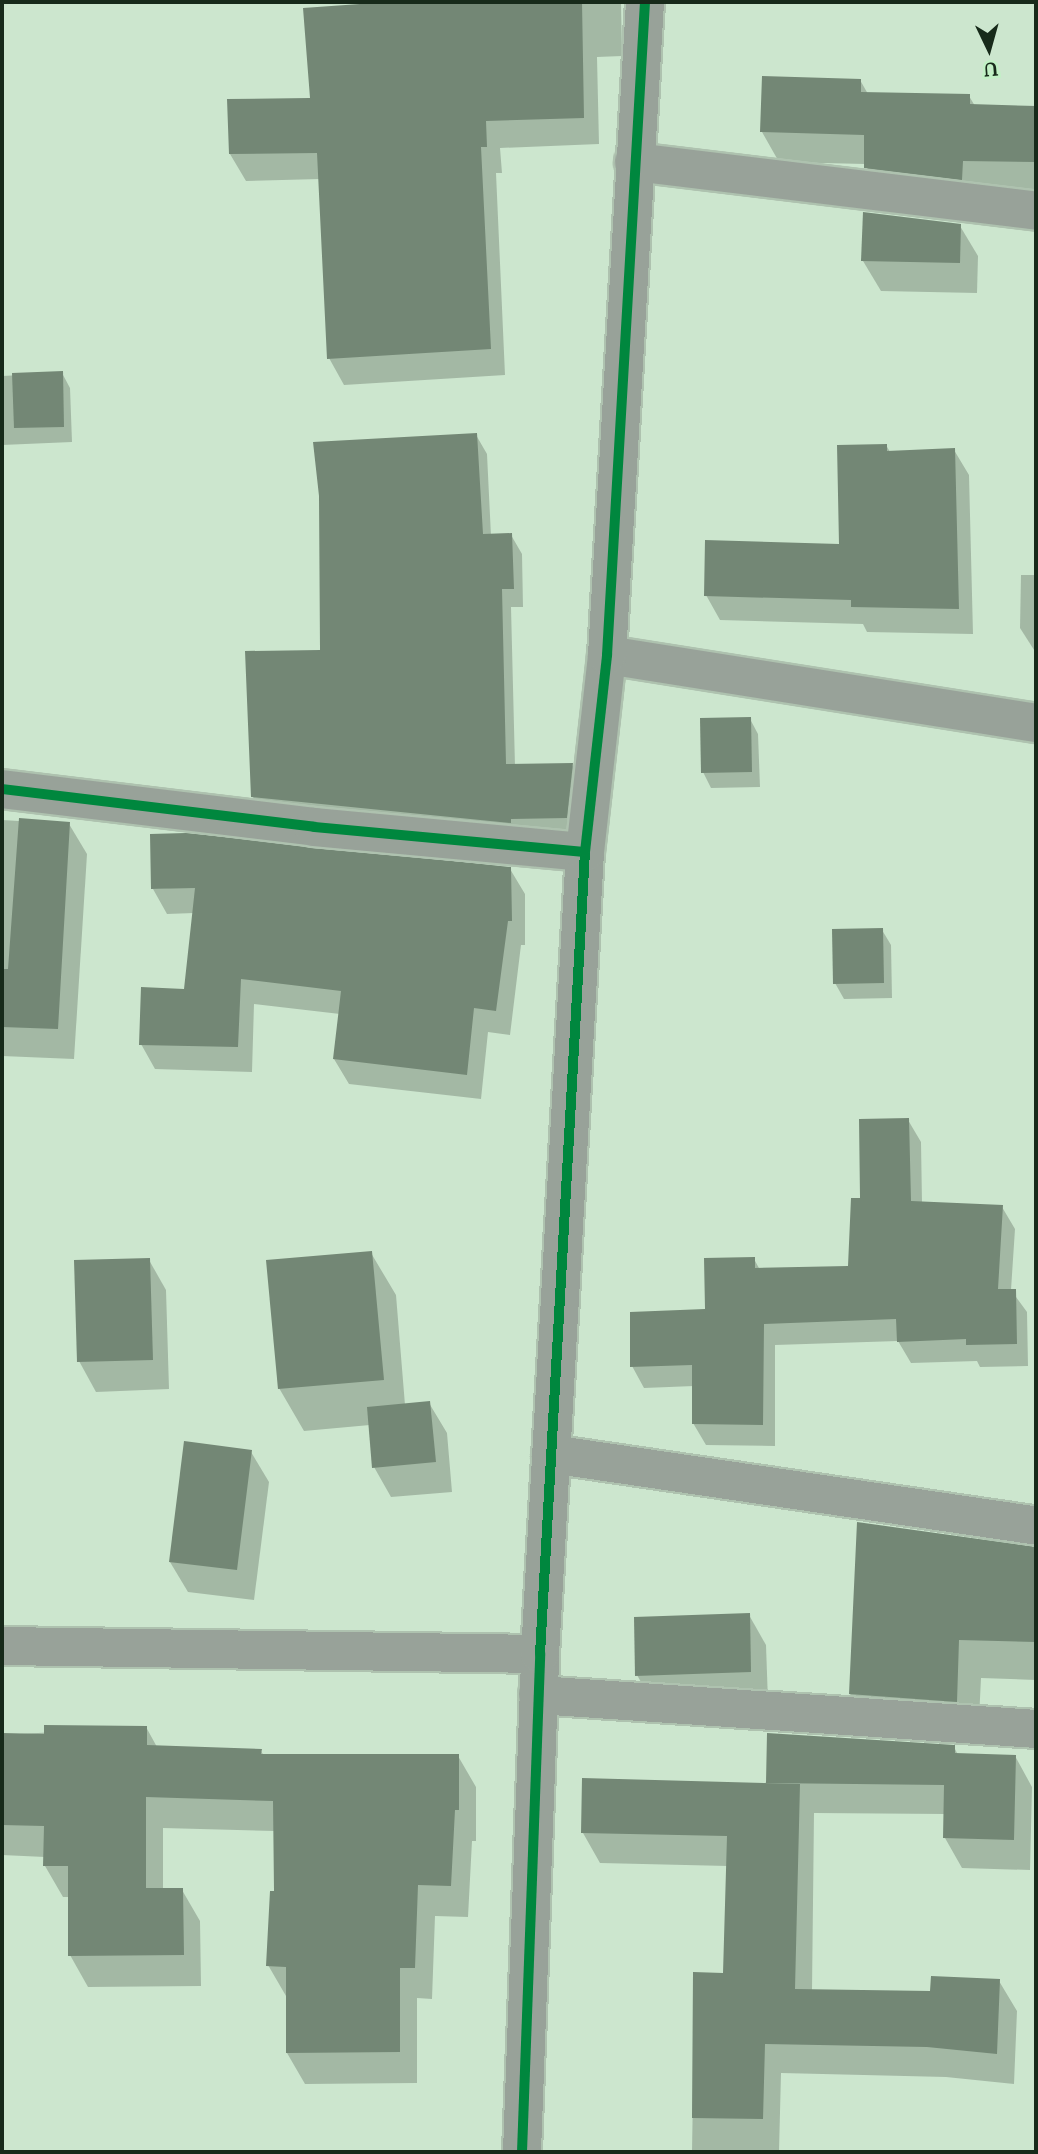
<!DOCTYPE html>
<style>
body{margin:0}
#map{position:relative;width:1038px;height:2154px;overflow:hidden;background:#cce6ce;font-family:Lora,serif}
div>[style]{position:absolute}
.shadow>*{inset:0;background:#0003}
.building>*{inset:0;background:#738775}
.roads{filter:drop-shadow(2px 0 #aec2af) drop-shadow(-2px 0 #aec2af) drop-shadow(0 2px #aec2af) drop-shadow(0 -2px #aec2af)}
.minor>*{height:38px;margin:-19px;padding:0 19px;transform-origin:19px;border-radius:19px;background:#98a299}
.cycleway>*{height:10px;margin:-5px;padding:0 5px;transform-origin:5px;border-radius:5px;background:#00873e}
span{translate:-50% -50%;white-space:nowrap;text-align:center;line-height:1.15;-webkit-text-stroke:7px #c1f1c5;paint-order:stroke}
.frame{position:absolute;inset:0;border:4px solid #172a1a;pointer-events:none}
.north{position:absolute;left:954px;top:14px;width:70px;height:70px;-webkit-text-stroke:5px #c1f1c5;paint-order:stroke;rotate:175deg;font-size:19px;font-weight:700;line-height:28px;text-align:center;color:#172a1a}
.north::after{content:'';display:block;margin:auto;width:24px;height:32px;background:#172a1a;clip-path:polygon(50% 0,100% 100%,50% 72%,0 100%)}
</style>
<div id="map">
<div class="shadow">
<i style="clip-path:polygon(168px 2px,217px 2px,168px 3px)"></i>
<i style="clip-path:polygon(373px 2px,621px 2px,622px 56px,597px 57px,599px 144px,500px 148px,502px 173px,496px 173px,505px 375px,344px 385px,329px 358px,320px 179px,246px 181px,230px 154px,312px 99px)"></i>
<i style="clip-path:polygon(860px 80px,868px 94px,969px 96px,975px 106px,1036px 108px,1036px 191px,883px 198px,865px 164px,779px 162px,762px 132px)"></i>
<i style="clip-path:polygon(960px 226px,978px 256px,977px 293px,881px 291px,863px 261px)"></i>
<i style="clip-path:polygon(62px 373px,70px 388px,72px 442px,2px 445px,2px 376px)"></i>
<i style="clip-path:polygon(476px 435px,487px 454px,491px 536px,511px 535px,522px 554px,523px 607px,511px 607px,515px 766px,572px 765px,583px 784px,577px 837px,264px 816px,253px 797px,321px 652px)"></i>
<i style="clip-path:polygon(886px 445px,890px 452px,954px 450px,969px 475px,973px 634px,867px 632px,863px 624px,720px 620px,706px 595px,841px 546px)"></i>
<i style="clip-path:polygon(1021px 575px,1036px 575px,1036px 653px,1020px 628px)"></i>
<i style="clip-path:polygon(750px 719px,758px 734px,760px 787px,711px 788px,703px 772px)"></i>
<i style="clip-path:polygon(2px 820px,69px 824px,87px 854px,74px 1059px,2px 1056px)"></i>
<i style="clip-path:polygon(510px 869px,525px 894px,525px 945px,521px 945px,510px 1035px,488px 1032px,481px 1099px,349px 1084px,334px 1059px,340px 1014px,254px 1004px,252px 1072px,155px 1069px,141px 1044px,186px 990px,194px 913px,167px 914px,153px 889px)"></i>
<i style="clip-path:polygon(882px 930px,891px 945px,892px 998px,844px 999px,835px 983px)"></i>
<i style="clip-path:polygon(908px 1120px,921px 1142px,922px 1203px,1002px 1207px,1015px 1229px,1011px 1290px,1027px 1312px,1028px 1366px,980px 1367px,977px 1361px,911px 1363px,898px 1341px,775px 1345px,775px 1446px,706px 1445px,693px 1423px,694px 1386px,644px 1388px,632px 1366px,707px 1311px,754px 1259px,760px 1270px,849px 1268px,861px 1200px)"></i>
<i style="clip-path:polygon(371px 1253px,396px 1295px,405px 1405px,429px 1403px,447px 1433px,452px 1492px,391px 1497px,374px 1467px,370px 1425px,304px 1431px,279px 1388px)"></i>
<i style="clip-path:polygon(149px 1260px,166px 1290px,169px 1389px,96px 1392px,79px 1361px)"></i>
<i style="clip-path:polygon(251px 1452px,269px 1482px,254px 1600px,188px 1592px,170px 1562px)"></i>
<i style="clip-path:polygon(973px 1558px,1036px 1559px,1036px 1680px,981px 1678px,978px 1740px,873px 1733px,850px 1694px)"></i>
<i style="clip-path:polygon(749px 1615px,766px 1645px,768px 1702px,654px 1705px,637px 1675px)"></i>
<i style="clip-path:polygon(146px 1727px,157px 1747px,261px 1751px,264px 1756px,458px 1756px,476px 1787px,476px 1841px,472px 1841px,468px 1917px,435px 1916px,432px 1999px,417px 1998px,417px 2083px,305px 2084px,287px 2053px,286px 1996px,268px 1965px,275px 1893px,275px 1831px,163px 1828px,163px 1890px,182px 1890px,200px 1921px,201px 1986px,88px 1987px,70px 1955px,70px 1897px,63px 1897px,45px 1866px,45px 1857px,2px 1855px,2px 1735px)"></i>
<i style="clip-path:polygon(954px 1747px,958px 1755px,1015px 1756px,1032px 1787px,1030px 1870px,962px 1868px,945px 1838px,945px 1814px,814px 1813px,812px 1991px,932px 1992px,999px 1981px,1017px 2011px,1014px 2084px,946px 2077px,781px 2073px,779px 2152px,692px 2152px,695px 1974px,725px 1974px,728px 1866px,600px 1863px,583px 1833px,768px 1782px)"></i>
</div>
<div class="building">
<i style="clip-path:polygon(388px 2px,582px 2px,584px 118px,486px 121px,487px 147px,481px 147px,491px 349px,327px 359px,317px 153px,229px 154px,227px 99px,310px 98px,303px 8px)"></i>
<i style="clip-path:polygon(762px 76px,861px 79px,861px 92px,970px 94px,970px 104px,1036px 106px,1036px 162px,963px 161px,962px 180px,864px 168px,864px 135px,760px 132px)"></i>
<i style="clip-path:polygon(863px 212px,961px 224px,960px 263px,861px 261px)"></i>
<i style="clip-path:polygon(63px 371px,64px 427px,14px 428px,12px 373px)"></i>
<i style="clip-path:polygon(477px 433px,483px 534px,512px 533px,514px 589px,502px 589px,506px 764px,573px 763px,567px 818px,511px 819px,511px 823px,251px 797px,245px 651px,320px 650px,319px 496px,313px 442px)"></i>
<i style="clip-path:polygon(887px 444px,887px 451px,955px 448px,959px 609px,851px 607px,851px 600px,704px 596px,705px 540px,839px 544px,837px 445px)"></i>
<i style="clip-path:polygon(751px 717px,752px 772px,701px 773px,700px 718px)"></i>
<i style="clip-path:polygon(19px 818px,70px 822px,58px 1029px,2px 1027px,2px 969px,8px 969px)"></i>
<i style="clip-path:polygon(186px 833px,511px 867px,512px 921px,508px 921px,496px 1011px,474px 1008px,467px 1075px,333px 1059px,341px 991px,241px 979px,238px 1047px,139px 1045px,141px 987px,184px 989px,195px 888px,151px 889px,150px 834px)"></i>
<i style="clip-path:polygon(883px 928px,884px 983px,833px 984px,832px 929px)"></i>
<i style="clip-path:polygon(909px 1118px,911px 1201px,1003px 1205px,998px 1289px,1016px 1289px,1017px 1344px,966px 1345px,966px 1339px,897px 1342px,896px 1319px,764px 1324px,763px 1425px,692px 1424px,692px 1365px,630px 1367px,630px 1312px,705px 1309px,704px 1258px,755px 1257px,755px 1268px,848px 1266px,851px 1198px,860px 1198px,859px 1119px)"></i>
<i style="clip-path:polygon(372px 1251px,384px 1380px,278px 1389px,266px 1260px)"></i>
<i style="clip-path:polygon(150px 1258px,153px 1360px,77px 1362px,74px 1260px)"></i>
<i style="clip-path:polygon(430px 1401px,436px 1462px,372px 1468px,367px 1407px)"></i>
<i style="clip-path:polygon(184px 1441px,252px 1450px,237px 1570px,169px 1562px)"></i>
<i style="clip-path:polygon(857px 1522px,1036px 1547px,1036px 1642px,959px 1640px,957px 1702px,849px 1694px)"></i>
<i style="clip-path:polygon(750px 1613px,751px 1672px,635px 1676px,634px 1617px)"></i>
<i style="clip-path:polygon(44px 1725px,147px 1726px,147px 1745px,262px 1749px,261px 1754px,459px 1754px,459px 1810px,455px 1810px,451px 1886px,418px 1885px,415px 1968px,400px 1968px,400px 2052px,286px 2053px,286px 1967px,266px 1966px,270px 1891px,274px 1891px,273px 1801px,146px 1797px,146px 1888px,183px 1888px,184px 1955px,68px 1956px,68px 1866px,43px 1866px,44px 1826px,2px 1825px,2px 1733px,44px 1734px)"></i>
<i style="clip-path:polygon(767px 1733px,955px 1745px,955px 1753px,1016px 1755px,1014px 1840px,943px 1838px,944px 1785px,766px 1783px)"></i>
<i style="clip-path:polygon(582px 1778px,800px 1784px,795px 1989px,930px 1991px,931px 1976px,1000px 1979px,997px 2054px,927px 2047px,765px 2044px,763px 2119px,692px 2118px,693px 1972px,723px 1973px,727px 1836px,581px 1833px)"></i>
</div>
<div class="roads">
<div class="minor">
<i style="left:634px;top:162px;width:405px;rotate:6.9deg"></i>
<i style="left:607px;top:655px;width:434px;rotate:9deg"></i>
<i style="left:2px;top:789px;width:314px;rotate:6.9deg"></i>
<i style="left:314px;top:827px;width:272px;rotate:5.3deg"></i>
<i style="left:551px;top:1454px;width:490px;rotate:8.4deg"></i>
<i style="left:2px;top:1646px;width:538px;rotate:0.85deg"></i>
<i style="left:538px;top:1695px;width:499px;rotate:3.9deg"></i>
<i style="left:522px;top:2152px;width:498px;rotate:-87.9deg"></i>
<i style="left:540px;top:1654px;width:803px;rotate:-86.79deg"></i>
<i style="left:585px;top:852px;width:198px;rotate:-83.6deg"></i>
<i style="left:607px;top:655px;width:654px;rotate:-86.67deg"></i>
</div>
</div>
<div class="cycleway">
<i style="left:2px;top:789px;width:314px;rotate:6.9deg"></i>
<i style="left:314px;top:827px;width:272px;rotate:5.3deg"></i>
<i style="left:522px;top:2152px;width:498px;rotate:-87.9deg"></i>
<i style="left:540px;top:1654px;width:803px;rotate:-86.79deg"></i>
<i style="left:585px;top:852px;width:198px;rotate:-83.6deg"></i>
<i style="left:607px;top:655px;width:654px;rotate:-86.67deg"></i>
</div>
<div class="frame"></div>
<div class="north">U</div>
</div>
